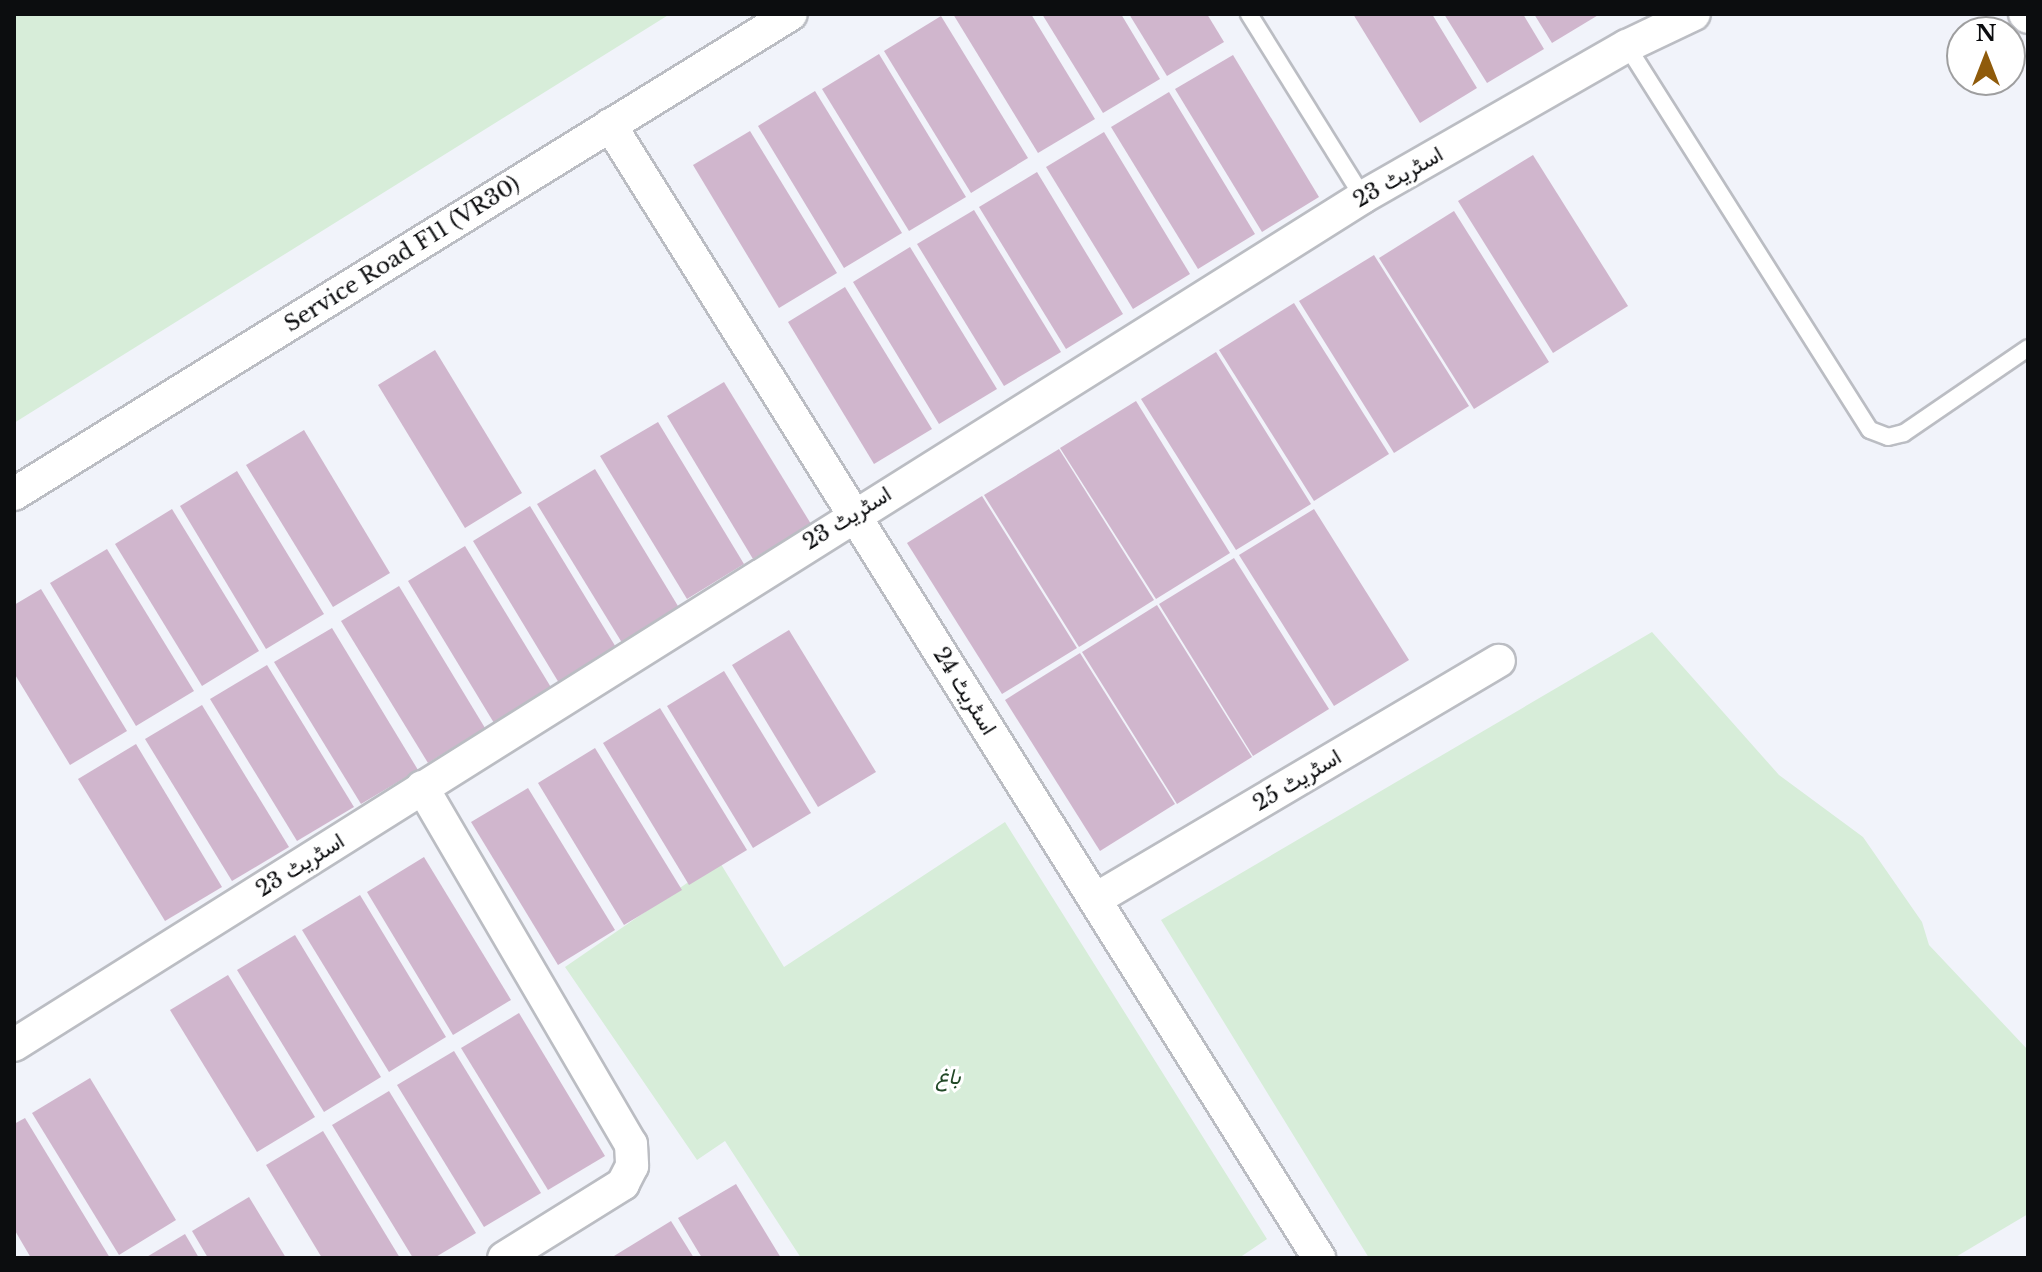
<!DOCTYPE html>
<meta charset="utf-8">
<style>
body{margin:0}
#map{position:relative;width:2042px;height:1272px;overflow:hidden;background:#f1f3fa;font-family:"Libre Baskerville",Vazirmatn,serif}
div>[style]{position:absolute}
.green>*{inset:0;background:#d7edd9}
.building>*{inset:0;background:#d0b6cd}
.roads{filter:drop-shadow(2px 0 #bbbdc3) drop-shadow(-2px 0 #bbbdc3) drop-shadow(0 2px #bbbdc3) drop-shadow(0 -2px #bbbdc3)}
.service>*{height:16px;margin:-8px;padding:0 8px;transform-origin:8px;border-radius:8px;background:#fff}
.minor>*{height:32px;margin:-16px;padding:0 16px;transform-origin:16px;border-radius:16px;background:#fff}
span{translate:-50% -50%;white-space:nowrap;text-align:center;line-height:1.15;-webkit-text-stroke:6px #fff;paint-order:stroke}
.street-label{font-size:22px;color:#0c0d0f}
.park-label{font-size:22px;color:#224927;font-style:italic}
.frame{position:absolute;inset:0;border:16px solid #0c0d0f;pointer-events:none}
.north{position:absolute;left:1946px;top:16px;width:80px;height:80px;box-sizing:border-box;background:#fff;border:2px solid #9e9e9f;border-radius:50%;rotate:0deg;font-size:22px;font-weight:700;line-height:32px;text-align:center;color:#0c0d0f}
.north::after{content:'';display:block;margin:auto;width:28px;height:36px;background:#8f5b0b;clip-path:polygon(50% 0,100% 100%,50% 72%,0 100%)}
</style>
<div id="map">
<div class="green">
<i style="clip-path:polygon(14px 14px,670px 14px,14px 423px)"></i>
<i style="clip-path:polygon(1652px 632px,1779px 775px,1863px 837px,1922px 922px,1929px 945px,2028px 1050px,2028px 1214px,1954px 1258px,1369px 1258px,1161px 920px)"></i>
<i style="clip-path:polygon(1005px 822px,1267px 1239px,1239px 1258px,801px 1258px,725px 1141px,697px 1160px,565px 967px,719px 861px,784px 967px)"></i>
</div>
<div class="building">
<i style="clip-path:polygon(953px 14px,1031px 14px,1095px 119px,1038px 153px)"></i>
<i style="clip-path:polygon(1042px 14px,1121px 14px,1160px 79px,1103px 113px)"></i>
<i style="clip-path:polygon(1129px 14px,1207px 14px,1224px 42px,1167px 76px)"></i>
<i style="clip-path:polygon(1353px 14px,1432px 14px,1477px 88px,1420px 123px)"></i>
<i style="clip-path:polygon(1444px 14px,1523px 14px,1544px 49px,1487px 83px)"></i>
<i style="clip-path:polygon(1534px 14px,1600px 14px,1552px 43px)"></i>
<i style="clip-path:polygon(941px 16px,1028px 158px,971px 193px,884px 51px)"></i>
<i style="clip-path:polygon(879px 54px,966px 197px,909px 231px,822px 89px)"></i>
<i style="clip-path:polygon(1233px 55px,1319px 197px,1262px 232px,1175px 89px)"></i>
<i style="clip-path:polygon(815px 91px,902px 233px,844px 268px,758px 126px)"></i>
<i style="clip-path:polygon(1169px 92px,1255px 234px,1198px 269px,1111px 127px)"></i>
<i style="clip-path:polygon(750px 131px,837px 273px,779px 308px,693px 165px)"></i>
<i style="clip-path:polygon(1104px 132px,1190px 274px,1133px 309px,1046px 167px)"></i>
<i style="clip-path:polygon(1533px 155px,1628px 306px,1553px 353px,1458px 201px)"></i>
<i style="clip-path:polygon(1037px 172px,1123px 314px,1066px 349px,979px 207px)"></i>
<i style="clip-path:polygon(974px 210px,1061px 352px,1004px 386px,917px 244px)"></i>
<i style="clip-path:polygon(1454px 211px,1549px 362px,1474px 409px,1379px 258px)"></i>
<i style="clip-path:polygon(910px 247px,997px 389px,939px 424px,853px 282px)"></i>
<i style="clip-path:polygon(1374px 255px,1469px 406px,1394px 453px,1299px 301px)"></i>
<i style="clip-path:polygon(845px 287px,932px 429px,874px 464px,788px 322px)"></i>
<i style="clip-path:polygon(1294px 303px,1389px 454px,1314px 501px,1219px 350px)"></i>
<i style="clip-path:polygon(435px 350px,522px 493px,465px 528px,378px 385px)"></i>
<i style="clip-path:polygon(1216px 352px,1311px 504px,1236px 550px,1141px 399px)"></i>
<i style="clip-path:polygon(724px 382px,811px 524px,753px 559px,667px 416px)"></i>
<i style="clip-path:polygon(1136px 401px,1230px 553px,1156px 599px,1060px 448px)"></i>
<i style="clip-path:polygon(658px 422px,744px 564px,687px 599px,600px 456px)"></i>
<i style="clip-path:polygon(304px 430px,390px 573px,333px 607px,246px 465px)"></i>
<i style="clip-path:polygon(1059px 449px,1154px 600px,1079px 647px,984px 495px)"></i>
<i style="clip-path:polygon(595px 469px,681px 611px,624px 646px,537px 504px)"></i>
<i style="clip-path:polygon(237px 471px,324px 614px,266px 649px,180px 506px)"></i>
<i style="clip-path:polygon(982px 496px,1077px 648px,1002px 694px,907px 543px)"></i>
<i style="clip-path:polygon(530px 506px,617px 649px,559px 683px,473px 541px)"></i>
<i style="clip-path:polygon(172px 509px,259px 651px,202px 686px,115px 544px)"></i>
<i style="clip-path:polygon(1314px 509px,1409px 660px,1334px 706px,1239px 555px)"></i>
<i style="clip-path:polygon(465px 546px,552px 689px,494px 723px,408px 581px)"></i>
<i style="clip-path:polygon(107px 549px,194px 691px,136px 726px,50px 583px)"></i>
<i style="clip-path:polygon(1234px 558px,1329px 709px,1253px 756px,1159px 604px)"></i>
<i style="clip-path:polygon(399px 586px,485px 728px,428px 763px,341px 621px)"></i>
<i style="clip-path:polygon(41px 589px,127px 731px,70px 765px,14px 673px,14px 605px)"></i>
<i style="clip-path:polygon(1157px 605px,1252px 757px,1177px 804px,1082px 652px)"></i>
<i style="clip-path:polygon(332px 628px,418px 770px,361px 804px,274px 662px)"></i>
<i style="clip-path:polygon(789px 630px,876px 772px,818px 807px,732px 665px)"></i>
<i style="clip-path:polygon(1080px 653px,1175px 804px,1100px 851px,1005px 700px)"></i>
<i style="clip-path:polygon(267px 665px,354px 807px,297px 841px,210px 699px)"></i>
<i style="clip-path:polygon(724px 671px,811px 813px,753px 848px,667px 706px)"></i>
<i style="clip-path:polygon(202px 705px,289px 847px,232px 881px,145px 739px)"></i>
<i style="clip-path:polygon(660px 708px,747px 850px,689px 885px,603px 743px)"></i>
<i style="clip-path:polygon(136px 744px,222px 887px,165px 921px,78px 779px)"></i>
<i style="clip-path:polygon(595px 748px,682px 890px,624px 925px,538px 783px)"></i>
<i style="clip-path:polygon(528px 788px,615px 930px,558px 965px,471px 822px)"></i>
<i style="clip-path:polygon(424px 857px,511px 1000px,453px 1035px,367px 892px)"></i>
<i style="clip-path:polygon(360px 895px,446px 1037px,389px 1072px,302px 930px)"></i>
<i style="clip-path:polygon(295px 935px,381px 1077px,324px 1112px,237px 970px)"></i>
<i style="clip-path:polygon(228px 975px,315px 1117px,257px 1152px,170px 1010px)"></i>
<i style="clip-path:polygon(519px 1013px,605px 1156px,548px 1190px,461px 1048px)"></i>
<i style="clip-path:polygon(454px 1051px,541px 1193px,484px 1227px,397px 1085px)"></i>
<i style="clip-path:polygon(90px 1078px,176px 1220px,119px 1255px,32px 1113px)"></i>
<i style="clip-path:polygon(389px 1091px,476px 1233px,434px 1258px,413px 1258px,332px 1125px)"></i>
<i style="clip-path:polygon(25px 1118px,110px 1258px,31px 1258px,14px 1229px,14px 1124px)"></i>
<i style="clip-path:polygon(323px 1131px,400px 1258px,322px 1258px,266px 1165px)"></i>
<i style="clip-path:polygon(736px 1184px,781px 1258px,702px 1258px,678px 1218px)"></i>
<i style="clip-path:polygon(249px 1197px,286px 1258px,208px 1258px,192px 1231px)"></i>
<i style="clip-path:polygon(671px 1221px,694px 1258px,616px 1258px,614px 1256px)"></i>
<i style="clip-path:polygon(185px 1234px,199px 1258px,145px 1258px)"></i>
</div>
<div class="roads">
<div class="service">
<i style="left:1249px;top:14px;width:216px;rotate:58.1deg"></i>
<i style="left:1627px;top:46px;width:454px;rotate:57.7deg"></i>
<i style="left:1870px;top:430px;width:19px;rotate:21deg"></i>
<i style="left:1888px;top:437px;width:16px;rotate:-14deg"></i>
<i style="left:1904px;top:433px;width:150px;rotate:-34.4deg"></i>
</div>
<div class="minor">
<i style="left:2025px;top:14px;width:4px;rotate:45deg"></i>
<i style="left:610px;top:125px;width:1337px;rotate:57.96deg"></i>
<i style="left:14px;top:494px;width:913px;rotate:-31.71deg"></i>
<i style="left:422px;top:787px;width:414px;rotate:59.7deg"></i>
<i style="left:631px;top:1144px;width:22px;rotate:87deg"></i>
<i style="left:632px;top:1166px;width:20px;rotate:117deg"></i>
<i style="left:623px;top:1184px;width:140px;rotate:148.1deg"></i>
<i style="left:1096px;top:899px;width:468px;rotate:-30.6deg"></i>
<i style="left:14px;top:1045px;width:1593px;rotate:-32.15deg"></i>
<i style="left:1363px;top:197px;width:304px;rotate:-29.8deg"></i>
<i style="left:1627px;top:46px;width:74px;rotate:-25.5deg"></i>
</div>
</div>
<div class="street-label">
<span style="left:1398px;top:177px;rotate:-30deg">اسٹریٹ 23</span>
<span style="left:402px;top:254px;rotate:-32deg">Service Road F11 (VR30)</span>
<span style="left:847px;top:518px;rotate:-32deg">اسٹریٹ 23</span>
<span style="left:965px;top:691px;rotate:58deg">اسٹریٹ 24</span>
<span style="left:1297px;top:780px;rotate:-31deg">اسٹریٹ 25</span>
<span style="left:300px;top:865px;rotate:-32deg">اسٹریٹ 23</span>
</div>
<div class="park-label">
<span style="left:948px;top:1077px">باغ</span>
</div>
<div class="frame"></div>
<div class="north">N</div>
</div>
